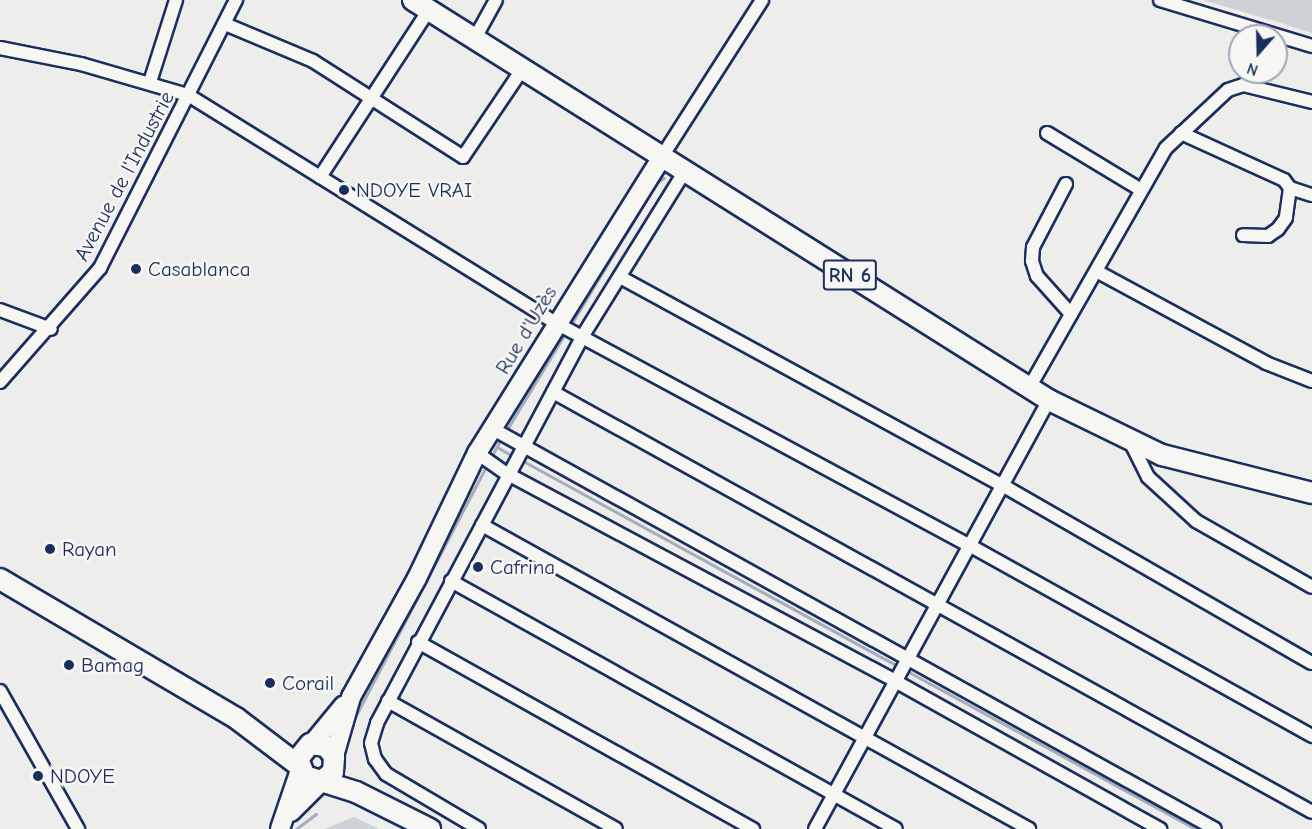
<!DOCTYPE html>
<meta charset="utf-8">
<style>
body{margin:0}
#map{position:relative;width:1312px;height:829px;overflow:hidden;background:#edeeec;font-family:"Comic Neue",sans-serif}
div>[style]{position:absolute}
.green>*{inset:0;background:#ced2d7}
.stream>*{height:3px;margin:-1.5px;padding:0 1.5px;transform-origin:1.5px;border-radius:1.5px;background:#a5acbc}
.roads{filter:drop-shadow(2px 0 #1b2f5e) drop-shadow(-2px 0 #1b2f5e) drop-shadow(0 2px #1b2f5e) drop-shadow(0 -2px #1b2f5e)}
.street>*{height:12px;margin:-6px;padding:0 6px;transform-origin:6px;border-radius:6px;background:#f6f6f2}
.secondary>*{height:18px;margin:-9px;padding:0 9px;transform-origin:9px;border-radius:9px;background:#f6f6f2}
.primary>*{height:20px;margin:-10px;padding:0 10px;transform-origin:10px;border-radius:10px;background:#f6f6f2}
.dots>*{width:16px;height:16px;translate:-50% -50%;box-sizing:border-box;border:3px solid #f6f6f2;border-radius:50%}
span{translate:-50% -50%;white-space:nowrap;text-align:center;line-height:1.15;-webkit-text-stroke:5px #f6f6f2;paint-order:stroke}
.shield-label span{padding:2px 4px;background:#f6f6f2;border:2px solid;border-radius:4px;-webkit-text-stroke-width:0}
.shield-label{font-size:20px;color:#1b2f5e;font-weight:700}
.street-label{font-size:21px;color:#1b2f5e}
.poi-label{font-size:21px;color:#1b2f5e}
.left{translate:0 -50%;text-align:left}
.north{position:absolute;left:1228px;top:24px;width:60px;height:60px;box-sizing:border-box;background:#f6f6f2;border:2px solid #9ea6b7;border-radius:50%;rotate:200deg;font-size:16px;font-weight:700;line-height:24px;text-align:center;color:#1b2f5e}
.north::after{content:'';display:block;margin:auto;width:21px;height:27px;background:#1b2f5e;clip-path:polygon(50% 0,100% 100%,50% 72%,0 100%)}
</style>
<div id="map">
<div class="green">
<i style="clip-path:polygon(1203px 0,1312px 0,1312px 33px,1284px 24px)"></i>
<i style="clip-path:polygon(354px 817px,379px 829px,324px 829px)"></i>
</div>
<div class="stream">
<i style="left:570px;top:326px;width:168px;rotate:-58.9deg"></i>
<i style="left:657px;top:182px;width:8px;rotate:-30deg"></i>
<i style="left:506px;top:431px;width:116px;rotate:-58.8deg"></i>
<i style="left:497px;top:447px;width:14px;rotate:30deg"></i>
<i style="left:491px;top:457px;width:23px;rotate:-61deg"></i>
<i style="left:523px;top:461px;width:423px;rotate:28.7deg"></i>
<i style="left:907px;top:671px;width:328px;rotate:28.7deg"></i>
<i style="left:354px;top:719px;width:289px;rotate:-62.4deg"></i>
<i style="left:296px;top:829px;width:25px;rotate:-37deg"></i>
</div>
<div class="roads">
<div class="street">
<i style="left:1160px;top:0;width:159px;rotate:16.8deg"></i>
<i style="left:225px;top:24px;width:95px;rotate:22.8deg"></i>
<i style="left:313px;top:61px;width:178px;rotate:32.6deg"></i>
<i style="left:463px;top:157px;width:107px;rotate:-56deg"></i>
<i style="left:475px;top:38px;width:43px;rotate:-61.1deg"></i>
<i style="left:0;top:48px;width:83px;rotate:11.2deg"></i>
<i style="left:81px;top:64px;width:111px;rotate:16.2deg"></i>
<i style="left:188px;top:95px;width:433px;rotate:31.8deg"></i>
<i style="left:556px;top:323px;width:469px;rotate:28.3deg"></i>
<i style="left:969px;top:545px;width:393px;rotate:29.1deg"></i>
<i style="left:150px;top:82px;width:86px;rotate:-72.4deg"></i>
<i style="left:1047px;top:133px;width:110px;rotate:31.2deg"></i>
<i style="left:1181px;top:133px;width:113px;rotate:24.5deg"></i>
<i style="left:1284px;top:180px;width:10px;rotate:53deg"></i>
<i style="left:1290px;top:188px;width:30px;rotate:98deg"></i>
<i style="left:1286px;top:218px;width:14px;rotate:126deg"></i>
<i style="left:1278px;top:229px;width:12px;rotate:145deg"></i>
<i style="left:1268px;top:236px;width:25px;rotate:-178deg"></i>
<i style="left:663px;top:155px;width:184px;rotate:-57.4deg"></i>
<i style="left:320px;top:177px;width:199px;rotate:-56.9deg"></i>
<i style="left:1066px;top:184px;width:71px;rotate:117.6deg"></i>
<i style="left:1033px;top:247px;width:14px;rotate:94deg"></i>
<i style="left:1032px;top:261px;width:16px;rotate:72deg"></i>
<i style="left:1037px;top:276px;width:51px;rotate:48.2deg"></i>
<i style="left:1290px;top:188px;width:23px;rotate:18deg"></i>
<i style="left:1098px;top:272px;width:191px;rotate:28.4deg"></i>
<i style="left:1266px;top:363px;width:49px;rotate:21.4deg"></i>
<i style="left:620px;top:277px;width:435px;rotate:28.6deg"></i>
<i style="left:1002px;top:485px;width:357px;rotate:29.9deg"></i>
<i style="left:0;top:310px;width:54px;rotate:20.4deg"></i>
<i style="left:0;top:382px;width:152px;rotate:-48.7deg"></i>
<i style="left:100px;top:268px;width:301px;rotate:-63.1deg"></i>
<i style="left:1029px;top:388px;width:276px;rotate:-60.3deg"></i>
<i style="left:1166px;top:148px;width:85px;rotate:-43.1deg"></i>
<i style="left:1228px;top:90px;width:16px;rotate:-18deg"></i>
<i style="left:1243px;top:85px;width:71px;rotate:13.8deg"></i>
<i style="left:553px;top:392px;width:867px;rotate:28.96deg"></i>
<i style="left:493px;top:429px;width:825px;rotate:28.99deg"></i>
<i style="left:1130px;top:441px;width:40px;rotate:63.4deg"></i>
<i style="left:1148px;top:477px;width:65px;rotate:42.5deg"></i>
<i style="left:1196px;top:521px;width:133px;rotate:29.6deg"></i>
<i style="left:477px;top:453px;width:35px;rotate:35deg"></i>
<i style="left:506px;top:473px;width:441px;rotate:28.1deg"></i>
<i style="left:895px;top:681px;width:304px;rotate:29.2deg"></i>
<i style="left:482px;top:525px;width:626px;rotate:29.06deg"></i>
<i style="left:451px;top:581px;width:509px;rotate:29.13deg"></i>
<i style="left:418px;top:642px;width:384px;rotate:29.2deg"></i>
<i style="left:0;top:691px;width:159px;rotate:60.5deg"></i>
<i style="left:388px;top:701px;width:261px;rotate:29.3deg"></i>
<i style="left:479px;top:829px;width:108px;rotate:-149.4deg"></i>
<i style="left:386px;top:774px;width:19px;rotate:-126deg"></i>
<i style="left:375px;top:759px;width:16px;rotate:-104deg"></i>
<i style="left:371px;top:743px;width:21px;rotate:-73deg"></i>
<i style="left:377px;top:723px;width:437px;rotate:-62deg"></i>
<i style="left:582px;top:337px;width:195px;rotate:-58.2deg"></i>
<i style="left:815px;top:829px;width:489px;rotate:-61.4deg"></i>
</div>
<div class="secondary">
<i style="left:312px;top:744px;width:50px;rotate:-50.6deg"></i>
<i style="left:334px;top:756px;width:61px;rotate:-73.9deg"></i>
<i style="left:351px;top:697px;width:136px;rotate:-61deg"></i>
<i style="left:417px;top:578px;width:139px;rotate:-64.4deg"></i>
<i style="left:477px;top:453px;width:351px;rotate:-58deg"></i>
<i style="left:291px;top:812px;width:45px;rotate:-45deg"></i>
<i style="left:280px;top:829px;width:62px;rotate:-71.3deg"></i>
</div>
<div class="primary">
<i style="left:413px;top:0;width:751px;rotate:32.17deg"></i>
<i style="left:1049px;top:400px;width:126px;rotate:26deg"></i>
<i style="left:1162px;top:455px;width:155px;rotate:14.2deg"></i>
<i style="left:0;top:579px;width:274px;rotate:30.5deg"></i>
<i style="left:236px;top:718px;width:78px;rotate:37.2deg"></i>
<i style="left:323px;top:780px;width:13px;rotate:-39deg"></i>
<i style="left:333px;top:772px;width:16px;rotate:-86deg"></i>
<i style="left:334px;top:756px;width:13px;rotate:-129deg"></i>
<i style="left:326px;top:746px;width:16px;rotate:-173deg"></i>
<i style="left:310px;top:744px;width:19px;rotate:129deg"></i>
<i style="left:298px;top:759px;width:18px;rotate:68deg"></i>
<i style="left:305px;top:776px;width:53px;rotate:17.4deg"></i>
<i style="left:356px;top:792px;width:83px;rotate:26.6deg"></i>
</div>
</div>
<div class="dots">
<i style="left:344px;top:190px;background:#1b2f5e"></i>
<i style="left:136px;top:269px;background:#1b2f5e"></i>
<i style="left:50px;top:549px;background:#1b2f5e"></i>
<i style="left:478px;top:567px;background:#1b2f5e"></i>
<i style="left:69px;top:665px;background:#1b2f5e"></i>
<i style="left:270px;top:683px;background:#1b2f5e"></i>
<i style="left:38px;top:776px;background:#1b2f5e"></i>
</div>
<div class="shield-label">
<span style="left:850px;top:275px">RN 6</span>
</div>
<div class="street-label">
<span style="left:124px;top:176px;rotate:-62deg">Avenue de l'Industrie</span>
<span style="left:526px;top:330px;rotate:-59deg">Rue d'Uzès</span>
</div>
<div class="poi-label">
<span class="left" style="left:356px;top:190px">NDOYE VRAI</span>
<span class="left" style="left:148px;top:269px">Casablanca</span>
<span class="left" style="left:62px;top:549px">Rayan</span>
<span class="left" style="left:490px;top:567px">Cafrina</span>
<span class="left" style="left:81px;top:665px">Bamag</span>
<span class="left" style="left:282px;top:683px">Corail</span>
<span class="left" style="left:50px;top:776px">NDOYE</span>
</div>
<div class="north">N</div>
</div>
